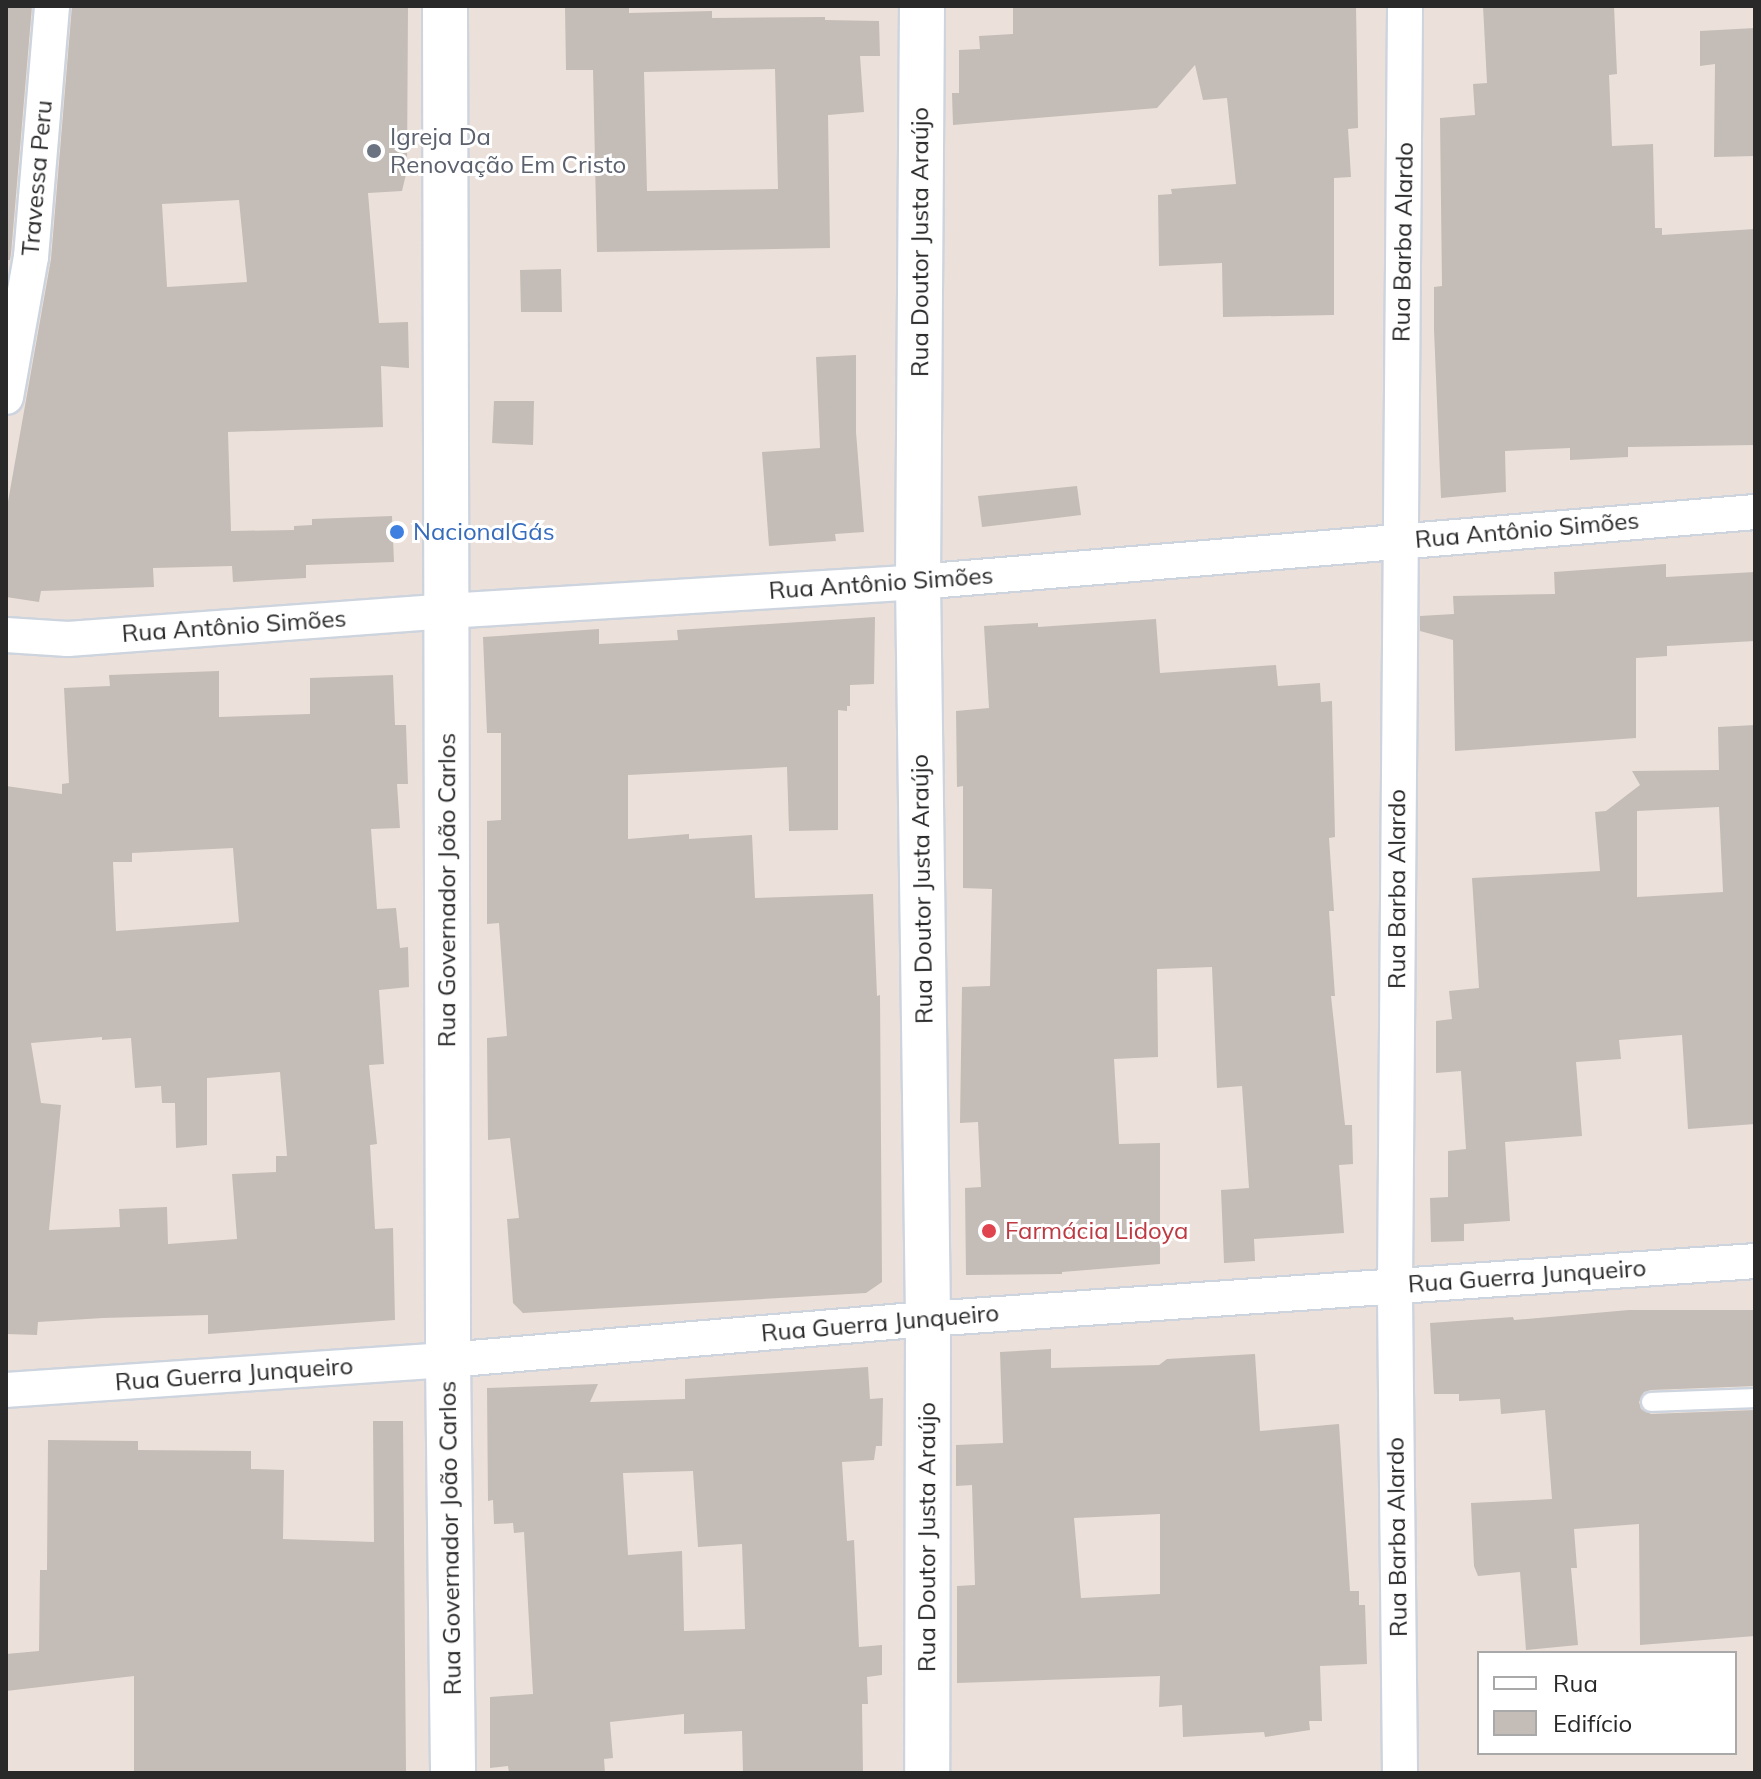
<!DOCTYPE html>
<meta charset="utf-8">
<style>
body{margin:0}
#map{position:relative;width:1761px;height:1779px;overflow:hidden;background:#ebe1da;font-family:Mulish,sans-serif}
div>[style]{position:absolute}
.building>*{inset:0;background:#c4bcb6}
.roads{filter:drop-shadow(2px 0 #cdd4de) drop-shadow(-2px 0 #cdd4de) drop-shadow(0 2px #cdd4de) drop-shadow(0 -2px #cdd4de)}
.lane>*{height:18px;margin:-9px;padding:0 9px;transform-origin:9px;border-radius:9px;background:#fff}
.street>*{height:34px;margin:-17px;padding:0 17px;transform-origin:17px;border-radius:17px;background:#fff}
.secondary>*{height:44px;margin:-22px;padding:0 22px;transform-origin:22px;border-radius:22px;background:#fff}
.dots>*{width:22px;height:22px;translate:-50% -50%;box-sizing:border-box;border:4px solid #fff;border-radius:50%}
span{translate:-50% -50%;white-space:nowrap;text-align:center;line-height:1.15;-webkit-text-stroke:6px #fff;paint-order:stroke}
.worship-label{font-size:24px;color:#5b616d}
.left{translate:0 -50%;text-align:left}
.street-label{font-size:24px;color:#292929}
.shop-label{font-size:24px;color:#366cbe}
.health-label{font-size:24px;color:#be3a42}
.frame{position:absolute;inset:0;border:8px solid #292929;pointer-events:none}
.legend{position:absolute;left:1477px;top:1651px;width:260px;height:104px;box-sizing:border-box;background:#fff;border:2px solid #a9a9a9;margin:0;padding:10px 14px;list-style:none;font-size:24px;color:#292929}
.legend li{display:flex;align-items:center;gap:16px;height:40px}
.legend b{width:40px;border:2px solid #a9a9a9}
</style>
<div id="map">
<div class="building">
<i style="clip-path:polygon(6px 6px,32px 6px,11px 254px,10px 260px,6px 260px)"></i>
<i style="clip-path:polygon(evenodd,72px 6px,408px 6px,407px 170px,402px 191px,368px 193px,379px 323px,408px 322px,409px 368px,381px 366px,383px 427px,228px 432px,231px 531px,294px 530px,294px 526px,312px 525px,312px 519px,392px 516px,394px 562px,306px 565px,306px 578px,233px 582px,232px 566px,153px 568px,154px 587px,41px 591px,39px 602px,6px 597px,6px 513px,51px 259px,72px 6px,239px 200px,247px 282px,167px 287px,162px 204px,239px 200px)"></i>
<i style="clip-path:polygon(evenodd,565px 6px,629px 6px,629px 13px,712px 11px,712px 18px,825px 17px,825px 20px,879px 21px,880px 56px,860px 56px,864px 112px,828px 115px,830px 248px,597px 252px,593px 70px,566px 70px,565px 6px,775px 69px,778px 189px,647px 191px,644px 72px,775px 69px)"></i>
<i style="clip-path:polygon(1013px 6px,1356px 6px,1358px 128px,1348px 129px,1351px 177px,1334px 178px,1334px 315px,1223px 317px,1222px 263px,1159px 266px,1158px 195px,1172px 194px,1171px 189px,1236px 184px,1227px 98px,1203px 100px,1195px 65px,1157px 108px,953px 125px,952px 93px,959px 93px,959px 50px,980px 49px,979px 36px,1013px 34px)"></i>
<i style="clip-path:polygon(1483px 6px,1614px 6px,1617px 74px,1609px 75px,1612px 146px,1653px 144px,1655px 228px,1662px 228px,1662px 235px,1755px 229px,1755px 445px,1628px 447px,1628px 457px,1570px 460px,1570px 448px,1505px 451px,1506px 492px,1441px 498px,1434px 330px,1434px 287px,1442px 286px,1440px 118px,1475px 115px,1473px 84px,1487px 83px)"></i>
<i style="clip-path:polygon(1755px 28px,1755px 156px,1714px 157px,1715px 64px,1700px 66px,1700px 31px)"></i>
<i style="clip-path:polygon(561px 269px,562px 312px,521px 312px,520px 270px)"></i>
<i style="clip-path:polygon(856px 355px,856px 432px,864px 532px,835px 534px,836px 541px,769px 546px,762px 452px,820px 448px,816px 357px)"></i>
<i style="clip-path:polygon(494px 401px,534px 401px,533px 445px,492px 443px)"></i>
<i style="clip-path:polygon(1077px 486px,1081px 515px,982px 527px,978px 496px)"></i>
<i style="clip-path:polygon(1666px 564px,1666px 577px,1755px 572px,1755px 641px,1667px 646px,1667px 656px,1636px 658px,1636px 738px,1455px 751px,1453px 640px,1420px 631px,1420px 616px,1454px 614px,1453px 596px,1555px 594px,1554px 572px)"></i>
<i style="clip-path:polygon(875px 617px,874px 684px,850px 685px,850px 706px,847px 706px,847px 711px,838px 710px,838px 830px,789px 831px,787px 767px,628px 775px,628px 839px,689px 834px,689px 839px,752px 835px,755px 898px,873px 894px,877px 996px,880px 995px,882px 1282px,866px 1293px,523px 1313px,513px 1303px,507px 1219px,519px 1218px,510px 1138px,488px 1140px,487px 1038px,507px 1036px,499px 923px,487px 924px,487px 821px,501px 820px,501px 733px,487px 733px,483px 637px,599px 629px,599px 644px,678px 640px,677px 630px)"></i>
<i style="clip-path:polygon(1156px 619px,1160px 673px,1276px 665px,1278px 686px,1320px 683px,1321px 702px,1332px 701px,1335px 837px,1329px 838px,1334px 911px,1329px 911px,1335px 996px,1331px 996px,1345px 1125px,1352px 1125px,1353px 1164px,1339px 1165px,1344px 1233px,1254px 1239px,1255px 1261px,1224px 1263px,1221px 1190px,1249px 1188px,1242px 1086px,1217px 1088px,1212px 967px,1157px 969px,1158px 1057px,1114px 1059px,1119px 1144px,1160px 1143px,1160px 1264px,1062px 1272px,1062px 1274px,966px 1275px,965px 1188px,981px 1187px,978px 1122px,960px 1123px,962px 987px,990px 986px,992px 889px,963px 888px,963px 786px,957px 787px,956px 711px,989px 708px,984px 626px,1038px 623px,1038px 627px)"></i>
<i style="clip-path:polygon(evenodd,219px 671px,219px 717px,310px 714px,310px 678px,393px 675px,395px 725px,406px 725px,408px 784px,397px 784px,400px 828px,371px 829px,377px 909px,396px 908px,400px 948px,408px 947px,409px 987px,379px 990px,384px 1064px,369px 1065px,377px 1144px,370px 1145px,375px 1229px,393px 1228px,395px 1320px,208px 1334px,208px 1315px,103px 1318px,38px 1322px,37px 1335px,6px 1334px,6px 786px,62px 794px,62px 784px,69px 783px,64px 688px,110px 686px,109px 675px,219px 671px,233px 848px,239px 922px,116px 931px,113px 862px,132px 862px,132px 853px,233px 848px,219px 671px,102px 1037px,102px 1040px,131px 1038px,135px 1088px,161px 1086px,162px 1103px,175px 1103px,176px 1148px,207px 1145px,207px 1078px,280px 1072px,287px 1156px,276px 1156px,276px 1172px,232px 1174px,237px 1239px,168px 1244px,167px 1207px,119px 1209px,120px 1227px,49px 1230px,61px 1105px,41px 1103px,31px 1043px,102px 1037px)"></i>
<i style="clip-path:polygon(evenodd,1755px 725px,1755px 1124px,1688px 1129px,1682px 1035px,1619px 1040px,1621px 1059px,1576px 1062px,1582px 1136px,1505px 1142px,1510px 1221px,1464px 1224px,1464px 1241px,1431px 1242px,1430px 1198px,1448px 1197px,1448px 1151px,1466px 1149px,1461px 1071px,1436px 1073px,1436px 1021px,1452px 1019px,1449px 991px,1479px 988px,1472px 878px,1600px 871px,1595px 812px,1606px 811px,1640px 785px,1632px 771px,1719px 770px,1718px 727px,1755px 725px,1719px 807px,1723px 892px,1637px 897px,1637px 811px,1719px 807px)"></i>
<i style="clip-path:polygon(1629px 1310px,1755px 1310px,1755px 1386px,1651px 1390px,1644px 1392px,1639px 1402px,1641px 1409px,1651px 1414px,1755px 1410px,1755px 1636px,1640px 1645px,1639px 1524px,1574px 1529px,1577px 1568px,1571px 1568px,1578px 1645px,1526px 1650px,1520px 1572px,1478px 1576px,1474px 1566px,1471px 1503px,1552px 1499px,1545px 1410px,1501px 1414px,1500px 1399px,1459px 1401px,1459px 1394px,1434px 1394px,1430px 1323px,1513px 1317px,1514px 1320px)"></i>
<i style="clip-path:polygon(evenodd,1051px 1349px,1051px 1368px,1159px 1365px,1167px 1359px,1255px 1354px,1260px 1431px,1339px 1424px,1350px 1591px,1359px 1591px,1359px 1605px,1365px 1605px,1367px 1664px,1320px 1666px,1322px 1721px,1309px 1721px,1310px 1730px,1265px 1737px,1264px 1732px,1183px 1737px,1182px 1705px,1159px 1707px,1160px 1676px,957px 1683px,957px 1586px,975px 1585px,972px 1485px,956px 1486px,956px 1445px,1003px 1443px,1000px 1352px,1051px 1349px,1160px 1514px,1160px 1594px,1081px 1598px,1074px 1518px,1160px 1514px)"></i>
<i style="clip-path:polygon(evenodd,868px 1367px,870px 1399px,883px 1398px,882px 1446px,876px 1446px,874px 1460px,842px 1462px,847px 1541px,854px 1540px,859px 1647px,882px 1645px,882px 1675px,867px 1677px,868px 1704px,862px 1704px,863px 1773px,743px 1773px,742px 1731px,684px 1734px,684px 1714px,610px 1722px,613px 1758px,604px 1759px,605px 1773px,509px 1773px,508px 1766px,490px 1768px,490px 1697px,533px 1694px,524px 1532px,514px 1533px,513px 1523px,494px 1524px,493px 1500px,488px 1501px,487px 1388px,598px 1384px,590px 1402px,685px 1399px,685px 1379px,868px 1367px,693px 1471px,698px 1547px,742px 1544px,745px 1629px,684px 1631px,682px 1551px,628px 1555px,623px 1473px,693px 1471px)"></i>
<i style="clip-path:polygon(373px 1421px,403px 1421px,406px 1773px,134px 1773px,134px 1676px,6px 1691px,6px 1654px,39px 1651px,40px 1570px,47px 1570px,48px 1440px,138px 1441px,138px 1450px,251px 1451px,251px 1469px,284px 1470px,283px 1539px,374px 1542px)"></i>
</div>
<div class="roads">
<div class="lane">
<i style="left:1651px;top:1402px;width:104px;rotate:-2.2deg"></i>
</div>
<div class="street">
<i style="left:6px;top:397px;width:142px;rotate:-79.9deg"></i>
<i style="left:31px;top:257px;width:252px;rotate:-85.2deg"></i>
<i style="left:6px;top:635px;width:62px;rotate:3.7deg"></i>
<i style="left:68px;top:639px;width:380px;rotate:-4.2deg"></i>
<i style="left:447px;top:611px;width:472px;rotate:-3.5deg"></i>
<i style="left:918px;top:582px;width:840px;rotate:-4.78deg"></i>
<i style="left:6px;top:1390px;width:443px;rotate:-3.9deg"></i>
<i style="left:448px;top:1360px;width:482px;rotate:-4.9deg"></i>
<i style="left:928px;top:1319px;width:829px;rotate:-4.01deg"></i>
<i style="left:1400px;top:1773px;width:489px;rotate:-90.6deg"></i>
<i style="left:1395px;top:1284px;width:1278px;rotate:-89.55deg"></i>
</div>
<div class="secondary">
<i style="left:445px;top:6px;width:1354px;rotate:89.87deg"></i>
<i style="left:448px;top:1360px;width:413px;rotate:89.3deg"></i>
<i style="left:922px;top:6px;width:576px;rotate:90.4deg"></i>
<i style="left:918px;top:582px;width:737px;rotate:89.22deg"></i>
<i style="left:928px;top:1319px;width:454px;rotate:90.1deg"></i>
</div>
</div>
<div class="dots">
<i style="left:374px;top:151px;background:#6b7280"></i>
<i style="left:397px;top:532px;background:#3f7fe0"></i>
<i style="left:989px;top:1231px;background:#e0444e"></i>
</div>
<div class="worship-label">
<span class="left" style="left:390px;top:151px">Igreja Da<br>Renovação Em Cristo</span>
</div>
<div class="street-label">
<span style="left:37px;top:178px;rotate:-85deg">Travessa Peru</span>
<span style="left:920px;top:242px;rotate:-90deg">Rua Doutor Justa Araújo</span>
<span style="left:1403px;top:242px;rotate:-89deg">Rua Barba Alardo</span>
<span style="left:1527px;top:530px;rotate:-5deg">Rua Antônio Simões</span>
<span style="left:881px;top:583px;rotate:-4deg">Rua Antônio Simões</span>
<span style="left:234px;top:626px;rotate:-4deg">Rua Antônio Simões</span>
<span style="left:922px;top:889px;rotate:-91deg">Rua Doutor Justa Araújo</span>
<span style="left:1397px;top:889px;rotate:-90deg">Rua Barba Alardo</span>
<span style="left:447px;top:890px;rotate:-90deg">Rua Governador João Carlos</span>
<span style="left:1527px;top:1276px;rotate:-4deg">Rua Guerra Junqueiro</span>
<span style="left:880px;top:1323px;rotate:-5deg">Rua Guerra Junqueiro</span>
<span style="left:234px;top:1374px;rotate:-4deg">Rua Guerra Junqueiro</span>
<span style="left:927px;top:1537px;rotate:-90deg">Rua Doutor Justa Araújo</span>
<span style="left:1397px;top:1537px;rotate:-91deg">Rua Barba Alardo</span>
<span style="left:450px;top:1538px;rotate:-91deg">Rua Governador João Carlos</span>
</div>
<div class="shop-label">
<span class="left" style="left:413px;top:532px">NacionalGás</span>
</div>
<div class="health-label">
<span class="left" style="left:1005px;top:1231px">Farmácia Lidoya</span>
</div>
<div class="frame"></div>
<ul class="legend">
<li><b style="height:10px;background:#fff"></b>Rua</li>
<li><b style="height:22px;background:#c4bcb6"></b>Edifício</li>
</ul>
</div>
